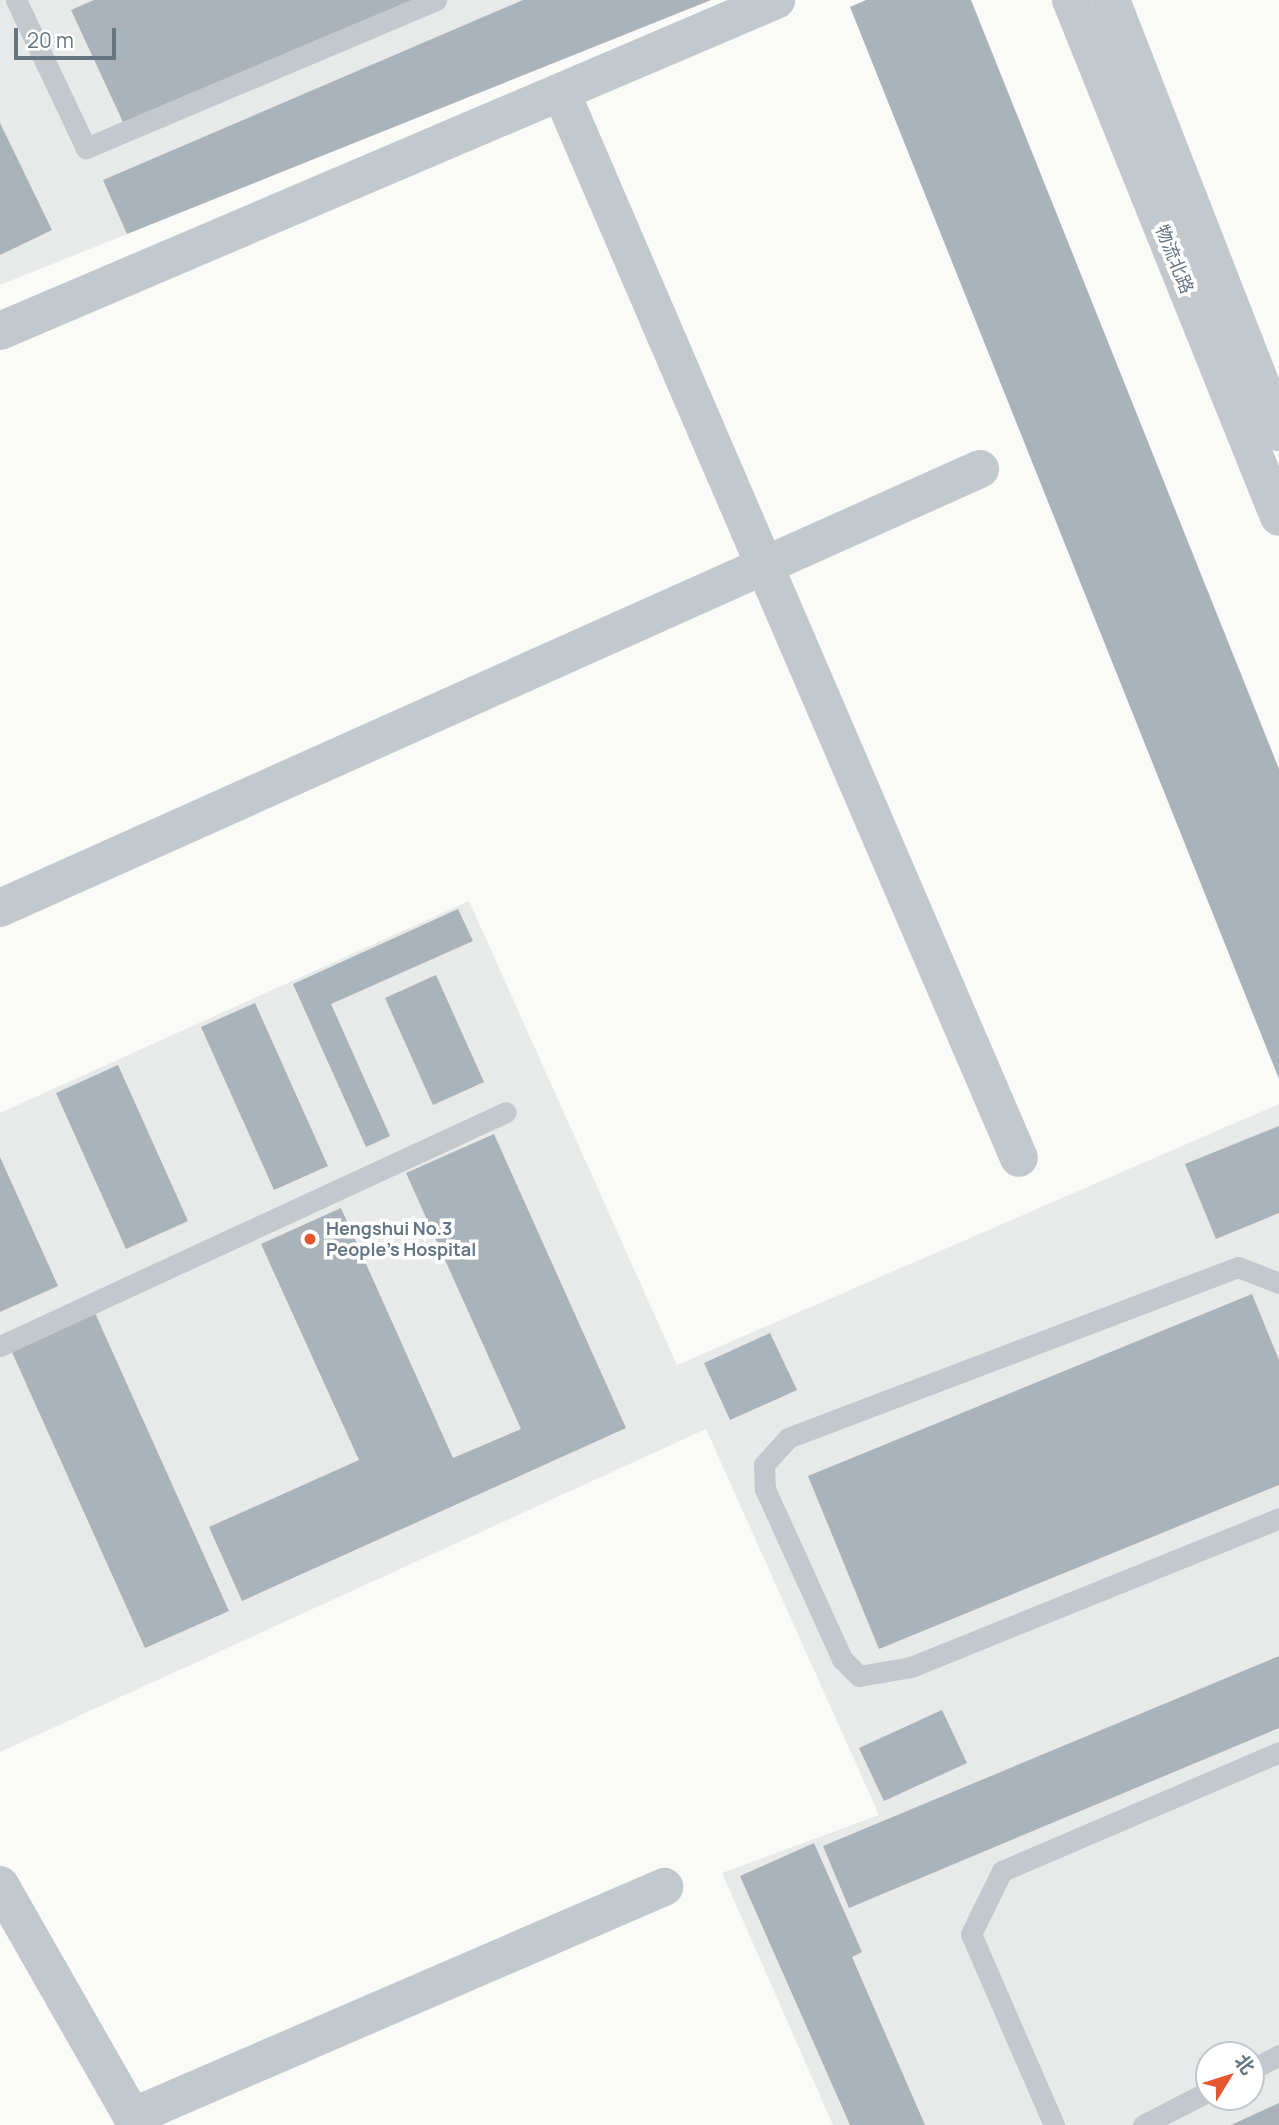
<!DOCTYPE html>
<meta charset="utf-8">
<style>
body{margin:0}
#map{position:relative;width:1279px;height:2125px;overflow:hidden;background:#fafaf8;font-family:Manrope,"Noto Sans SC",sans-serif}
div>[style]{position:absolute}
.built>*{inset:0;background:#e8e9e9}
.building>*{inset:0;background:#aab3b9}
.service>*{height:21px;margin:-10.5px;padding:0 10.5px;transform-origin:10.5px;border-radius:10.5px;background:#c3c8cc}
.minor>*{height:38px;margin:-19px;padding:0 19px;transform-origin:19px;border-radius:19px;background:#c3c8cc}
.tertiary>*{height:38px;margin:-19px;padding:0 19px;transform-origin:19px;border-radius:19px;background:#c3c8cc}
.dots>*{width:19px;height:19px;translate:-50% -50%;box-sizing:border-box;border:4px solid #fff;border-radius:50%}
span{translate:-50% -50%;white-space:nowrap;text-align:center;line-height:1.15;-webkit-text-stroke:7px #fff;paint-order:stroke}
.street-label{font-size:18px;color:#657683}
.poi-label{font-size:18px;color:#657683;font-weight:700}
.left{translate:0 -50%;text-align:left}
.north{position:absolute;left:1195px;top:2041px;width:70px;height:70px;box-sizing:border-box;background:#fff;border:2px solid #c1c8cd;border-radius:50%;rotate:52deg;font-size:19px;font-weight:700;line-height:28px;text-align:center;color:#657683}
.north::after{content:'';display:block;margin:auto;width:24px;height:32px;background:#e4572e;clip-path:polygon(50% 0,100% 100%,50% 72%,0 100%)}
.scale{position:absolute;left:14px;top:28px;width:102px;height:32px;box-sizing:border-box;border:4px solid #657683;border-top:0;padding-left:9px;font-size:21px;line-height:24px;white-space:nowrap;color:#657683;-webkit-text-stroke:5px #fff;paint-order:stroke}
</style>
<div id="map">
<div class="built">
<i style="clip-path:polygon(0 0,711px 0,0 285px)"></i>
<i style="clip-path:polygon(evenodd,469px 901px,677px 1365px,1279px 1104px,1279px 2125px,833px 2125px,722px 1873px,879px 1815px,706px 1429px,0 1752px,0 1113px,469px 901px,1209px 2055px,1251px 2055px,1251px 2097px,1209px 2097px,1209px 2055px)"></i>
</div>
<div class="building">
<i style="clip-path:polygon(94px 0,419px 0,129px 135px,71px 10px)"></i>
<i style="clip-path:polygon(523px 0,711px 0,127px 234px,103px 180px)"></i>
<i style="clip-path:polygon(866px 0,971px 0,1279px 769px,1279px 1079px,850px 7px)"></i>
<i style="clip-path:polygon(0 123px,52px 230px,0 255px)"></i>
<i style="clip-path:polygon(458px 909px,473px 941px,331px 1004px,390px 1136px,366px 1147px,293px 984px)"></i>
<i style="clip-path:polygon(436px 975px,484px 1082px,433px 1105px,385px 998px)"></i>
<i style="clip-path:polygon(255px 1003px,328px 1166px,274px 1190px,201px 1027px)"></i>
<i style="clip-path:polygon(118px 1065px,188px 1221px,126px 1249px,56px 1093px)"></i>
<i style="clip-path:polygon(1279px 1126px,1279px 1213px,1216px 1239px,1185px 1164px)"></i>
<i style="clip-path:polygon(494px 1134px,626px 1428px,242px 1601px,209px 1527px,359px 1460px,261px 1244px,341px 1208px,453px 1458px,521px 1429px,406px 1173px)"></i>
<i style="clip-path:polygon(0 1157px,58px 1286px,0 1312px)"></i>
<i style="clip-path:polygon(1252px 1294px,1279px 1360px,1279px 1485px,879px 1649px,808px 1476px)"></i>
<i style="clip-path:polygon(95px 1313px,229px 1611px,145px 1648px,11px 1350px)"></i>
<i style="clip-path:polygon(770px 1333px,797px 1390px,730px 1420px,704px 1363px)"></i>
<i style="clip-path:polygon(1279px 1656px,1279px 1728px,849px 1908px,823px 1846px)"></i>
<i style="clip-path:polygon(942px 1710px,967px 1763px,884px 1801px,859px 1748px)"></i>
<i style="clip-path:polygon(814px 1843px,862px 1952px,852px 1957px,925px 2125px,850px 2125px,740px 1876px)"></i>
<i style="clip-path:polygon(1279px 2103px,1279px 2125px,1231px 2125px)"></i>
</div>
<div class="service">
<i style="left:16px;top:0;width:164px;rotate:64.7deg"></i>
<i style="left:86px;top:148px;width:380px;rotate:-22.9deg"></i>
<i style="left:1279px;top:1283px;width:44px;rotate:-158.7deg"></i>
<i style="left:1238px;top:1267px;width:481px;rotate:159.2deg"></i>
<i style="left:788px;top:1438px;width:36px;rotate:132deg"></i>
<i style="left:764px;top:1465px;width:24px;rotate:88deg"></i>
<i style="left:765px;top:1489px;width:187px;rotate:65.6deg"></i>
<i style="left:842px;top:1659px;width:24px;rotate:45deg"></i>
<i style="left:859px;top:1676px;width:53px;rotate:-9.8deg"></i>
<i style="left:911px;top:1667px;width:397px;rotate:-22deg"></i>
<i style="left:0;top:1346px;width:557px;rotate:-24.82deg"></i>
<i style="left:1251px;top:2070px;width:32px;rotate:-28deg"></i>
<i style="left:1054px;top:2125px;width:208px;rotate:-113.5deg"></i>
<i style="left:971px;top:1934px;width:70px;rotate:-63.8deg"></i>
<i style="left:1002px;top:1871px;width:301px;rotate:-23.2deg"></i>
<i style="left:1143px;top:2125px;width:74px;rotate:-27.3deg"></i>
</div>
<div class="minor">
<i style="left:561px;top:92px;width:1160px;rotate:66.75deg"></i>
<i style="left:0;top:331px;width:844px;rotate:-23.1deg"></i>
<i style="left:0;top:908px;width:1074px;rotate:-24.13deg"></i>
<i style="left:0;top:1885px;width:276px;rotate:60.3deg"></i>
<i style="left:132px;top:2117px;width:580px;rotate:-23.38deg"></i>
</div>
<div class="tertiary">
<i style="left:1071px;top:0;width:557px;rotate:68.08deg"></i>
<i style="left:1111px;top:0;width:464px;rotate:68.7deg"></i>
</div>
<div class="dots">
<i style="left:310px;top:1239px;background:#e4572e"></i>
</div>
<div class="street-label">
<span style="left:1175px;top:259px;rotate:68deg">物流北路</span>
</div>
<div class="poi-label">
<span class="left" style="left:326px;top:1239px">Hengshui No.3<br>People's Hospital</span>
</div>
<div class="north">北</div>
<div class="scale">20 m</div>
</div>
